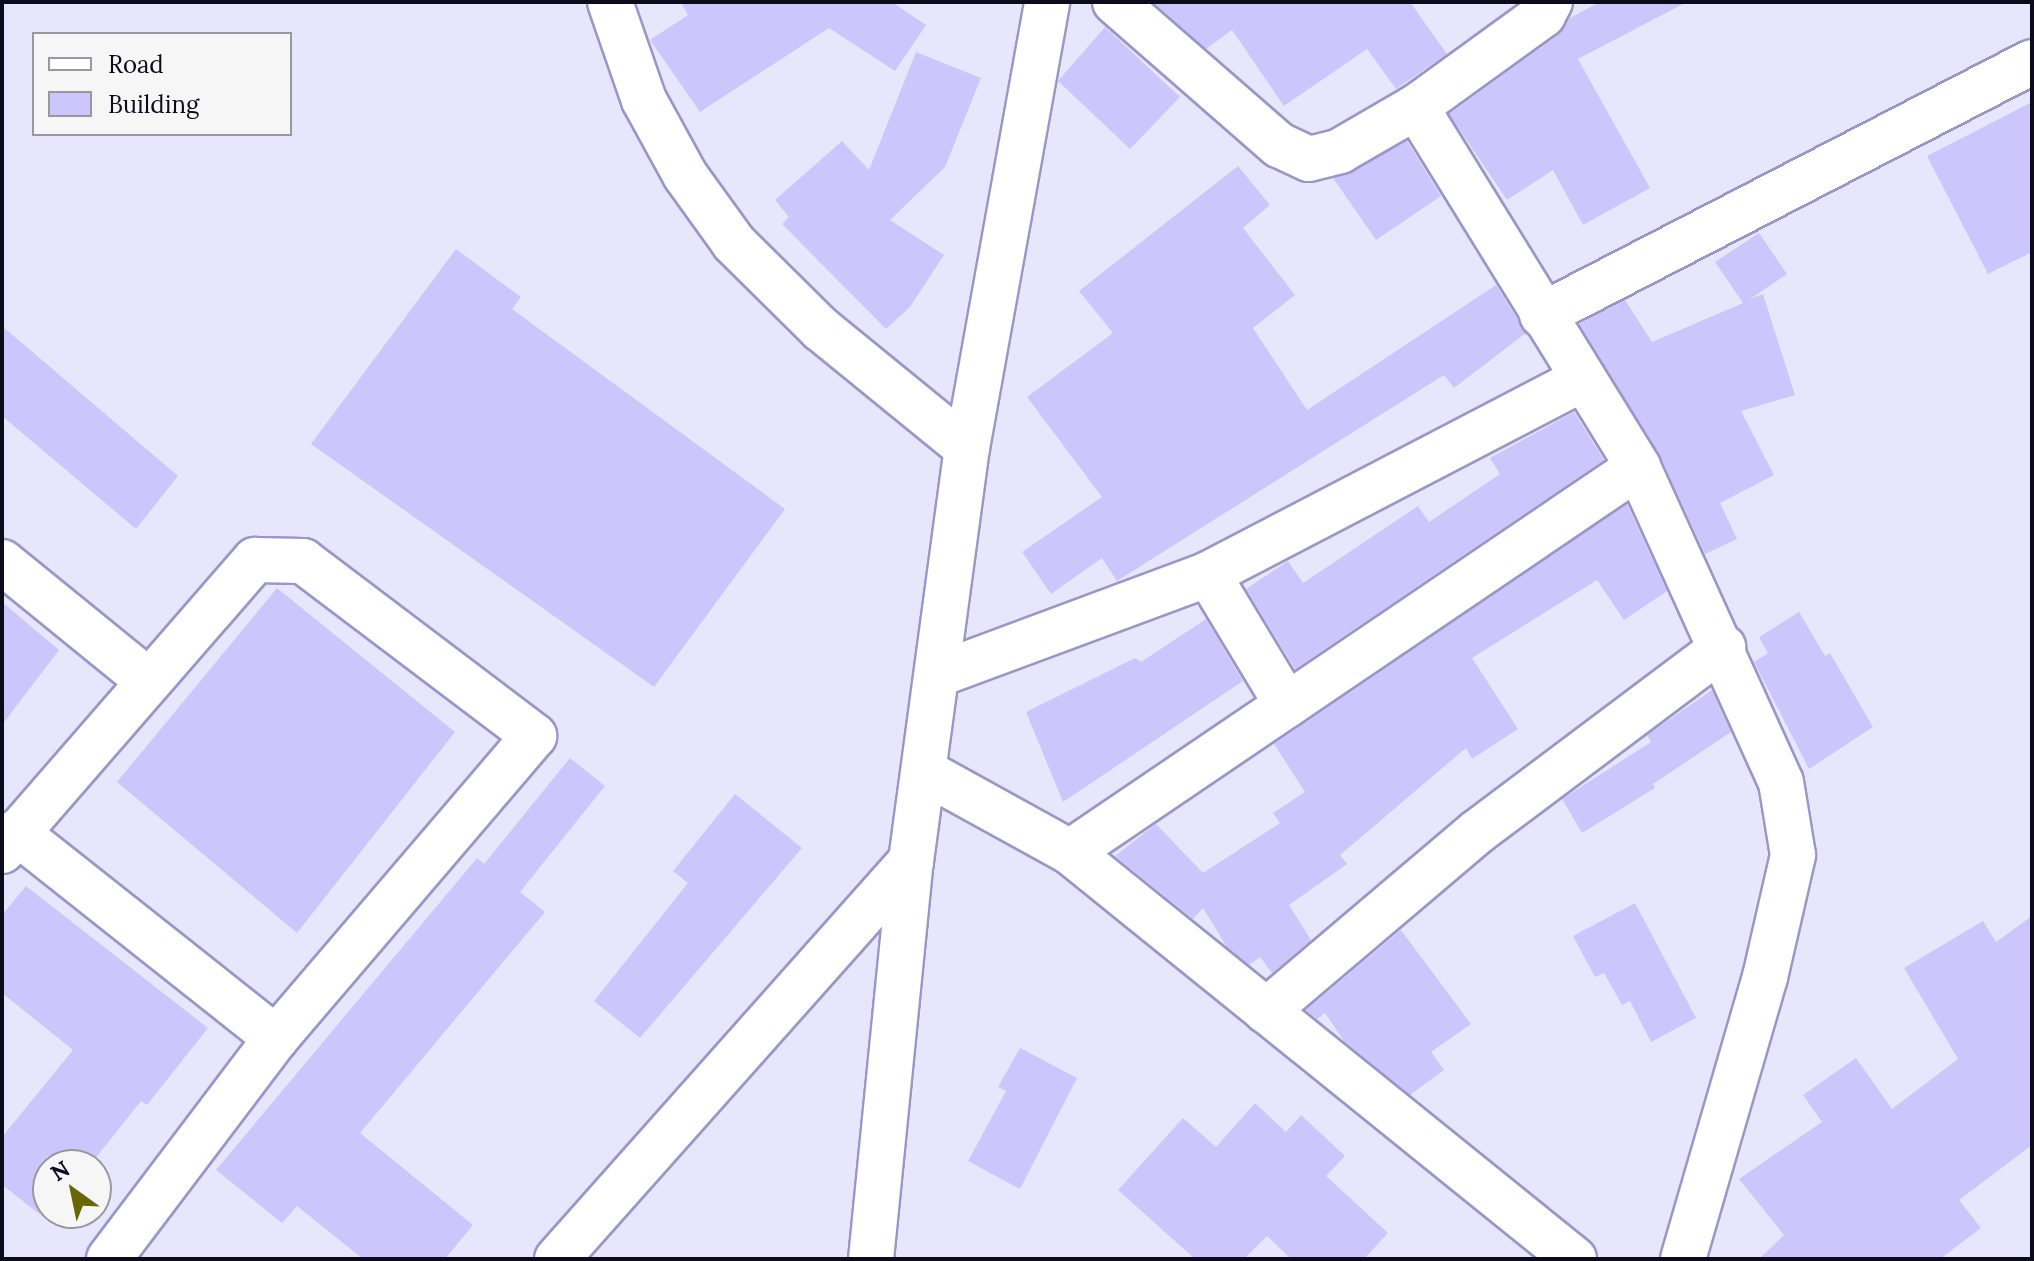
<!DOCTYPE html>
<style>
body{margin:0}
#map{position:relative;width:2034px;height:1261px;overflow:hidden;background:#e8e6fc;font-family:Lora,serif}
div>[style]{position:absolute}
.building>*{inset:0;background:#cdc6fd}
.roads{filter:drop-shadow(2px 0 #9c95c9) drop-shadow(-2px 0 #9c95c9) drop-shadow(0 2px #9c95c9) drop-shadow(0 -2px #9c95c9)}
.street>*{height:44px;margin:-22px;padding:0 22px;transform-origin:22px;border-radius:22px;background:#fff}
span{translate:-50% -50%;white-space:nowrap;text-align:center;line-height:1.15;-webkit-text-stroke:6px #f6f6f6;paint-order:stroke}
.frame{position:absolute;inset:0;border:4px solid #0d0a1c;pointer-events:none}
.legend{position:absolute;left:32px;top:32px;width:260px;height:104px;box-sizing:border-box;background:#f6f6f6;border:2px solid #99989f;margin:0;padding:10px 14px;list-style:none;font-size:24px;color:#0d0a1c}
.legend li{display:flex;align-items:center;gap:16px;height:40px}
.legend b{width:40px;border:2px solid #99989f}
.north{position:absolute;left:32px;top:1149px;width:80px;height:80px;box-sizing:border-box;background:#f6f6f6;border:2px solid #99989f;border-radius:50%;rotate:327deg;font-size:22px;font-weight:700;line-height:32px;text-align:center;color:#0d0a1c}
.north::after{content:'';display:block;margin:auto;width:28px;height:36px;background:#676803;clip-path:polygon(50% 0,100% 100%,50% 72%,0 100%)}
</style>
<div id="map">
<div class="building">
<i style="clip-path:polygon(681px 2px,892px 2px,926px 25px,895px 71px,829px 28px,700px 112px,650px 40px,688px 15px)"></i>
<i style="clip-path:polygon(1153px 2px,1410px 2px,1447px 54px,1396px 89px,1367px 49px,1284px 106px,1232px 30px,1206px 49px)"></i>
<i style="clip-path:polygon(1600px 2px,1687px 2px,1578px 59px,1650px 188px,1583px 225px,1553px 170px,1507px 200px,1449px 114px,1558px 35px,1570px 18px)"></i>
<i style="clip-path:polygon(1105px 27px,1180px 97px,1130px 149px,1058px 81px)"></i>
<i style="clip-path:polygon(916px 52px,981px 78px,945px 167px,890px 220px,944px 255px,910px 307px,886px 329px,782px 224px,789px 217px,775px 200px,842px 141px,869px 170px)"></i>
<i style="clip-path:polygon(2032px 102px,2032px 252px,1988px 274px,1927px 156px)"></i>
<i style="clip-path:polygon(1407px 141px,1441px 196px,1376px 240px,1333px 178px)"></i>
<i style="clip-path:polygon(1238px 166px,1270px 205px,1243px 228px,1295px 295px,1253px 328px,1307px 410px,1496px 285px,1526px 333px,1454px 388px,1444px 375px,1117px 581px,1102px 558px,1051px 594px,1022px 552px,1102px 497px,1027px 397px,1113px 333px,1079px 291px)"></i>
<i style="clip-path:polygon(1759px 233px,1787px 274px,1750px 299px,1763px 294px,1795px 395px,1741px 411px,1774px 475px,1720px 503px,1737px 539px,1705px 554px,1659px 454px,1579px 324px,1625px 300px,1652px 342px,1743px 303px,1715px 262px)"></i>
<i style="clip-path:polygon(456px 249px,521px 297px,512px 309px,785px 509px,654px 687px,311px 444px)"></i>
<i style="clip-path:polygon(2px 326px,178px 476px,136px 529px,2px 416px)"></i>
<i style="clip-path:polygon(1574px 412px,1604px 460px,1295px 669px,1246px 589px,1288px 561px,1303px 583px,1418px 506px,1429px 522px,1500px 474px,1490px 458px)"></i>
<i style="clip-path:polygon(1627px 504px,1667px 591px,1624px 620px,1597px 580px,1472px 658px,1518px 729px,1472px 759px,1466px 748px,1340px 855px,1347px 864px,1289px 905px,1311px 940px,1272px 973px,1260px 957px,1249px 965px,1227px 947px,1203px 908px,1193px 919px,1115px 856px,1156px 824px,1203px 873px,1280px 823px,1273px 813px,1305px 792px,1274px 744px)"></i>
<i style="clip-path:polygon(277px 588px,455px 732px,297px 933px,117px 782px)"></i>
<i style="clip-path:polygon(2px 602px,59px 650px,2px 725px)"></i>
<i style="clip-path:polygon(1799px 612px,1825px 656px,1830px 653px,1873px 727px,1809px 769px,1754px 662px,1768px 653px,1759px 637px)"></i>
<i style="clip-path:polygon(1206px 619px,1243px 681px,1063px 802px,1026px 712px,1135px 658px,1141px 662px)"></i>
<i style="clip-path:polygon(1712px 690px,1731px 732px,1653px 784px,1655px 788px,1582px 833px,1562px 799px,1651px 742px,1647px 735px)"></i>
<i style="clip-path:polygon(570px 758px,605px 786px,520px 892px,545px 912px,360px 1133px,473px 1225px,445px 1259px,363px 1259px,297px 1206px,282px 1223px,216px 1170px,477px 858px,484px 864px)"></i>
<i style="clip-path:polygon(735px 794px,802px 848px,640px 1038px,594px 1001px,688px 883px,673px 871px)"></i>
<i style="clip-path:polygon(26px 886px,208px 1028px,147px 1105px,141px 1101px,90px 1165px,48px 1165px,51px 1213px,46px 1219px,2px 1185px,2px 1137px,73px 1050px,2px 993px,2px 915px)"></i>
<i style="clip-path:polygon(1635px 903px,1696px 1018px,1651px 1042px,1630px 1001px,1622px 1005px,1604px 973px,1595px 977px,1573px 936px)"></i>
<i style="clip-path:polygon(2032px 916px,2032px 1145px,1959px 1200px,1981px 1228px,1940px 1259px,1759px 1259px,1784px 1235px,1739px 1179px,1822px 1122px,1803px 1095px,1856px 1058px,1892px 1109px,1958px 1059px,1904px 968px,1983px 921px,1996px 942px)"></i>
<i style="clip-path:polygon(1401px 930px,1471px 1024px,1431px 1052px,1444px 1070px,1410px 1095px,1344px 1041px,1325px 1013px,1317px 1019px,1306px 1010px)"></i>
<i style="clip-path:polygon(1020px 1048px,1077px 1078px,1020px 1189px,968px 1161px,1006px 1091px,998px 1087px)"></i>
<i style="clip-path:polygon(1255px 1103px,1286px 1132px,1301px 1115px,1345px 1156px,1326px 1176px,1388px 1233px,1364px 1259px,1291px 1259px,1267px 1236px,1244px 1259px,1195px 1259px,1118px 1190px,1183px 1118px,1216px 1147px)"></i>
</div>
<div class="roads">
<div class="street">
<i style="left:610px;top:2px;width:104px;rotate:70.9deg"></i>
<i style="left:644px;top:100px;width:85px;rotate:61.3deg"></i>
<i style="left:685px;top:175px;width:84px;rotate:54.2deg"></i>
<i style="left:734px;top:243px;width:122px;rotate:44.7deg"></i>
<i style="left:821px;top:329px;width:188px;rotate:39.2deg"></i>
<i style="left:1115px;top:2px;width:218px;rotate:41.1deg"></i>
<i style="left:1279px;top:145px;width:33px;rotate:25deg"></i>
<i style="left:1309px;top:159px;width:32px;rotate:-14deg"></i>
<i style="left:1340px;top:151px;width:88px;rotate:-30.1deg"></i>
<i style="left:1416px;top:107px;width:157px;rotate:-35.9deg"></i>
<i style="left:1543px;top:15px;width:15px;rotate:-62deg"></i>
<i style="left:1416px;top:107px;width:423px;rotate:58.3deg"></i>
<i style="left:1638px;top:467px;width:346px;rotate:65.6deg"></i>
<i style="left:1781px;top:782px;width:74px;rotate:80.7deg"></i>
<i style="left:1793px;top:855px;width:125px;rotate:102.9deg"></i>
<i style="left:1765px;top:977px;width:294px;rotate:106.2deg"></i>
<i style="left:1542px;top:315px;width:551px;rotate:-27.31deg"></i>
<i style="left:2px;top:562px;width:187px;rotate:39.1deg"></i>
<i style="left:1208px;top:574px;width:153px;rotate:58.9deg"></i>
<i style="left:937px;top:675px;width:289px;rotate:-20.4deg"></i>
<i style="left:1208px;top:574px;width:420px;rotate:-27.5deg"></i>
<i style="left:925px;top:772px;width:166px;rotate:28.9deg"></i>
<i style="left:1070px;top:852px;width:648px;rotate:38.92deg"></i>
<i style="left:16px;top:832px;width:332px;rotate:38.4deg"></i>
<i style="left:2px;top:851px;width:386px;rotate:-49deg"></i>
<i style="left:255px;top:560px;width:48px;rotate:1.2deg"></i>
<i style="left:303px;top:561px;width:290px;rotate:37.1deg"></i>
<i style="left:534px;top:736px;width:397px;rotate:130.5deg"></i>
<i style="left:276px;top:1038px;width:277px;rotate:127.1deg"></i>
<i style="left:1070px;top:852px;width:686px;rotate:-34.13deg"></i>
<i style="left:1266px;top:1011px;width:277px;rotate:-40.3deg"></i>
<i style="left:1477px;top:832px;width:308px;rotate:-36.9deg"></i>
<i style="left:557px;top:1259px;width:533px;rotate:-48.35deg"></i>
<i style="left:871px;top:1259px;width:400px;rotate:-84.3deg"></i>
<i style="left:911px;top:861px;width:417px;rotate:-82.3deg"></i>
<i style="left:967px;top:448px;width:453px;rotate:-79.8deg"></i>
</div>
</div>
<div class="frame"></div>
<ul class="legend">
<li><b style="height:10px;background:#fff"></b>Road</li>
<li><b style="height:22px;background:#cdc6fd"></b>Building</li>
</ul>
<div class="north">N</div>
</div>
